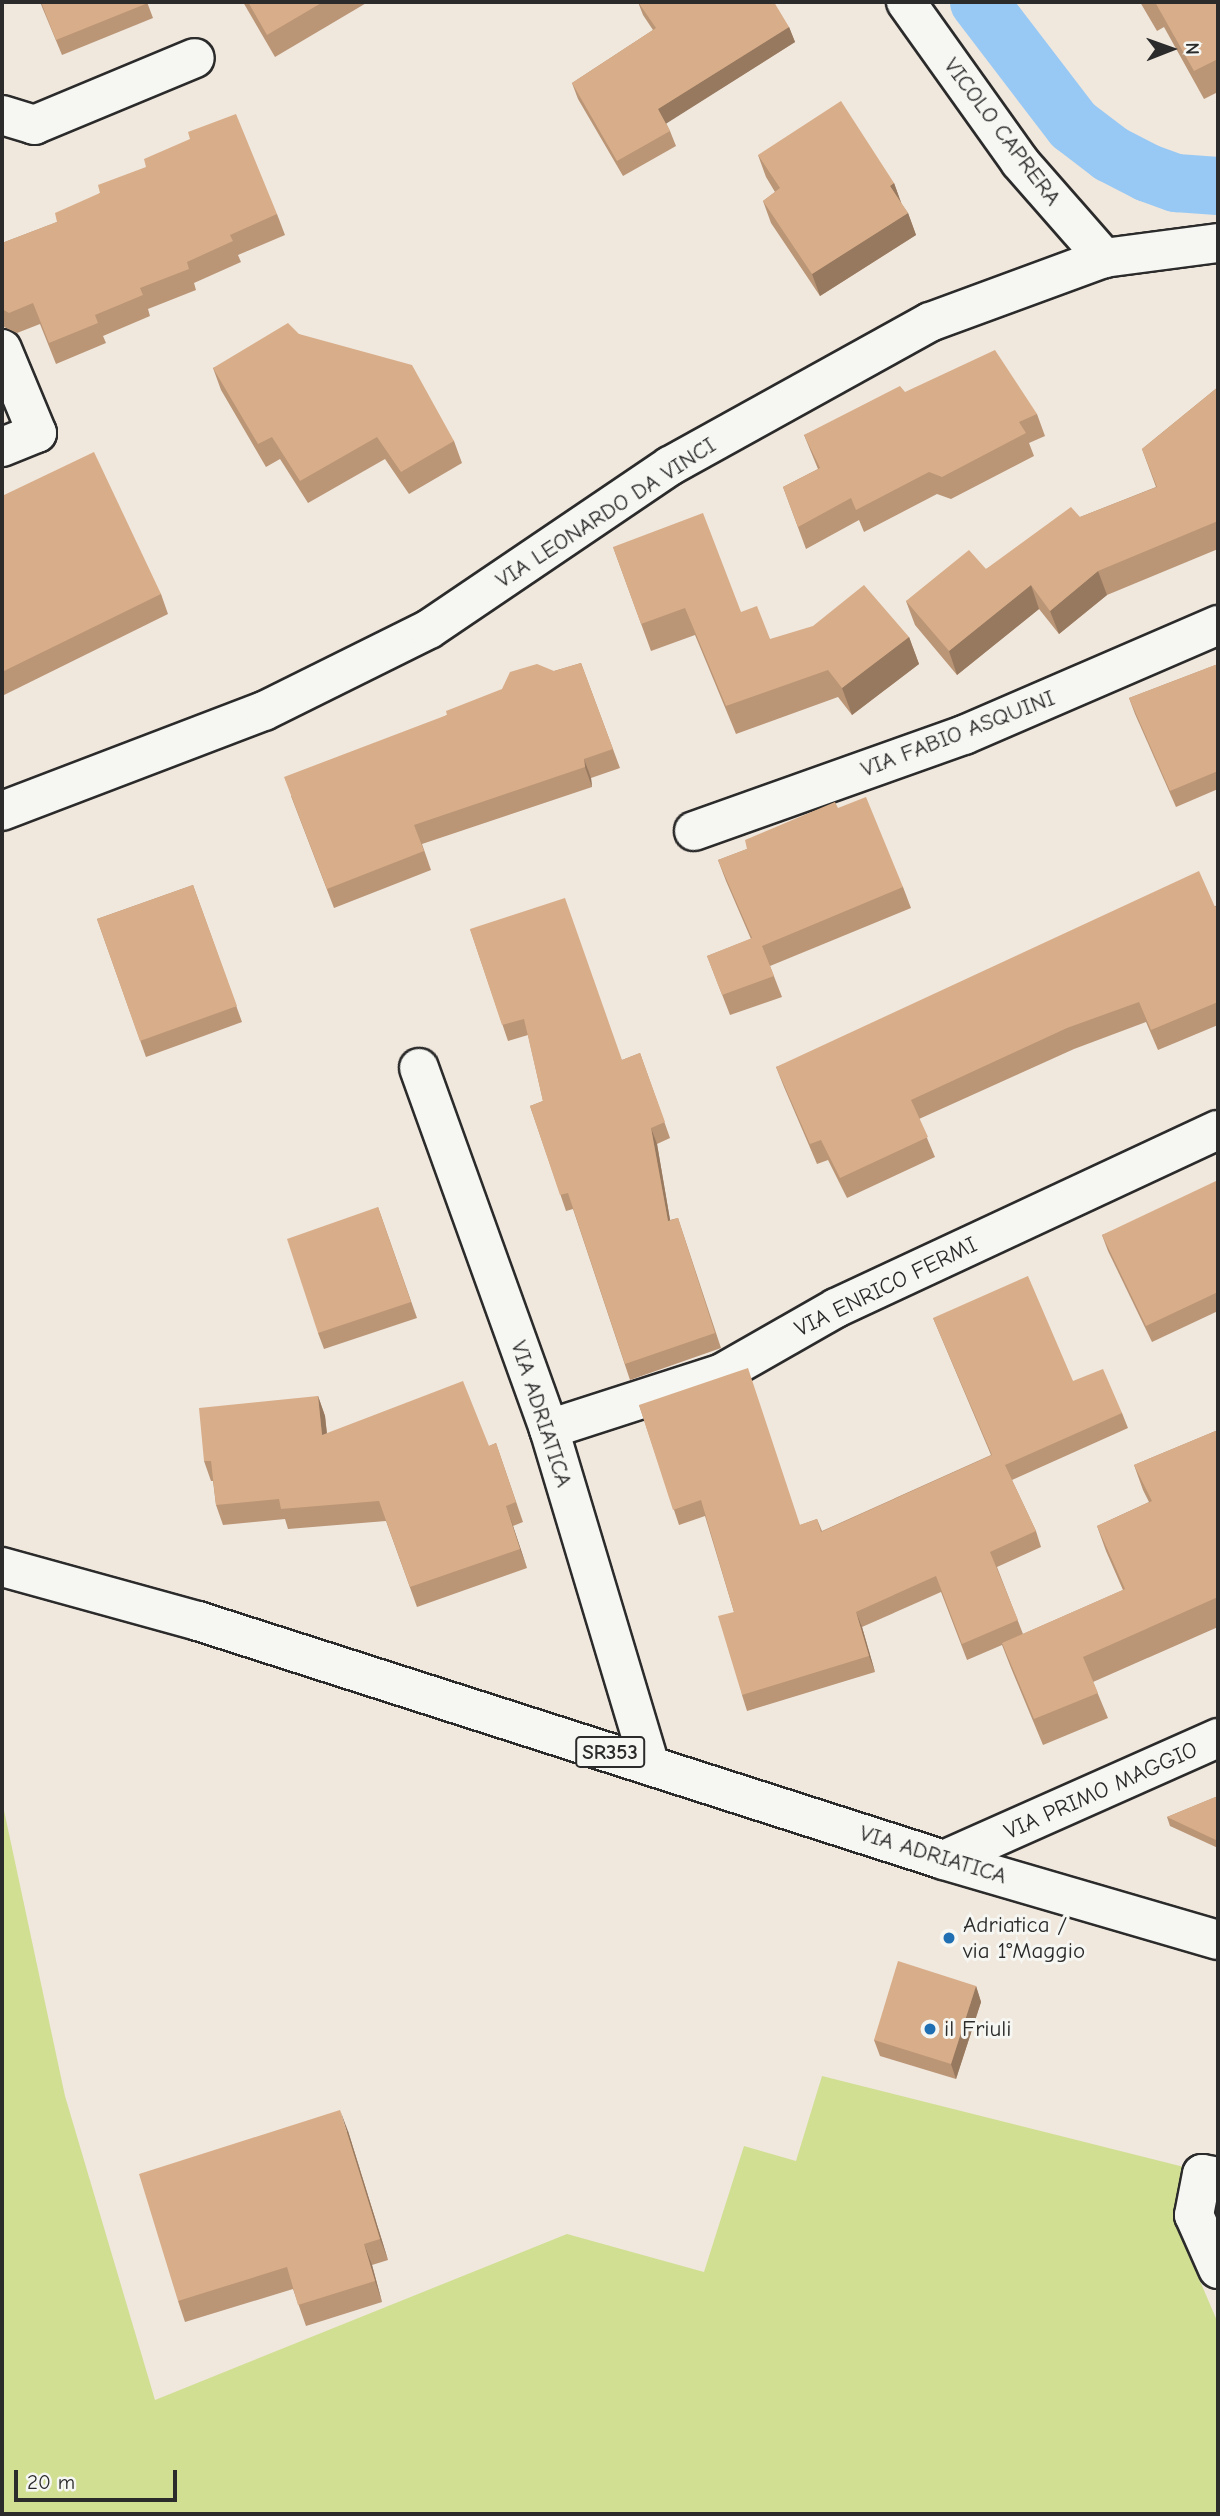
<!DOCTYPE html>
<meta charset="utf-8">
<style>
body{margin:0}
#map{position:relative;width:1220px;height:2516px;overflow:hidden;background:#f0e7dd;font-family:"Comic Neue",sans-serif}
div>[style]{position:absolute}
.green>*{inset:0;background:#d1df93}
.canal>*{height:58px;margin:-29px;padding:0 29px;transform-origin:29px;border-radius:29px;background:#98c9f4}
.roads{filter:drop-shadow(2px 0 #2b2b2b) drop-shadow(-2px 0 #2b2b2b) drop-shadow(0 2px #2b2b2b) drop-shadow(0 -2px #2b2b2b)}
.minor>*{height:38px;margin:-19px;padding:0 19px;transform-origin:19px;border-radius:19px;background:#f6f6f2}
.major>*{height:38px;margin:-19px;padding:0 19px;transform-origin:19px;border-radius:19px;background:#f6f6f2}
.wall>*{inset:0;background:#ba9576}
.shaded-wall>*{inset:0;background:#977960}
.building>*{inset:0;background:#d8ad89}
.dots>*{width:19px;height:19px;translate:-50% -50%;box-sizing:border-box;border:4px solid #f6f6f2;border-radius:50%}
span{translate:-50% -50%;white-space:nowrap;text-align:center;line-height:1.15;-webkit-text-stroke:6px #f6f6f2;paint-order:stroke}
.shield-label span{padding:2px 5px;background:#f6f6f2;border:2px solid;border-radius:5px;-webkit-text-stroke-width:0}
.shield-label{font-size:21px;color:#2b2b2b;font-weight:700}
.street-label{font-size:23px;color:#2b2b2b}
.poi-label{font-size:23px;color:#2b2b2b}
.left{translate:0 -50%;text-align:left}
.frame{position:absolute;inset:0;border:4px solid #2b2b2b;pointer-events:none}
.north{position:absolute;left:1136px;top:14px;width:70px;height:70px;-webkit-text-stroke:5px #f6f6f2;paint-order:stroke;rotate:89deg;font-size:19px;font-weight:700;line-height:28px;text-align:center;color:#2b2b2b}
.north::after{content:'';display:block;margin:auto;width:24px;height:32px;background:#2b2b2b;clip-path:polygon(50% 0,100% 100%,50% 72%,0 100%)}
.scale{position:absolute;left:14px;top:2470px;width:163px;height:32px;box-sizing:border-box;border:4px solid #2b2b2b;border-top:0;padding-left:9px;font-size:21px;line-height:24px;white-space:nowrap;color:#2b2b2b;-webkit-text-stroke:5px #f6f6f2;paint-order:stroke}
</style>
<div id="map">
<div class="green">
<i style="clip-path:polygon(2px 1801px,65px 2096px,155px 2400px,567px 2234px,704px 2272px,744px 2146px,796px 2161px,822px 2076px,1184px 2167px,1173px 2218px,1218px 2323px,1218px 2514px,2px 2514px)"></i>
</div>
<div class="canal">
<i style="left:979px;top:2px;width:155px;rotate:52.6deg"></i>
<i style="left:1073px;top:125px;width:48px;rotate:37.3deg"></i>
<i style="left:1111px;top:154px;width:42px;rotate:27.2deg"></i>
<i style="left:1148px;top:173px;width:30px;rotate:20deg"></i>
<i style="left:1176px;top:183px;width:42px;rotate:4.1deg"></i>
</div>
<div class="roads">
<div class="minor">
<i style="left:906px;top:2px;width:196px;rotate:54.5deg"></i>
<i style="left:1020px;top:162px;width:128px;rotate:48.8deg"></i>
<i style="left:2px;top:115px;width:34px;rotate:17deg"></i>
<i style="left:34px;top:125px;width:174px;rotate:-22.6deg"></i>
<i style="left:2px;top:349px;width:91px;rotate:67.4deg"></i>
<i style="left:37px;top:433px;width:38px;rotate:158deg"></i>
<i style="left:2px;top:811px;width:280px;rotate:-20.9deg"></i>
<i style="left:264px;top:711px;width:184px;rotate:-26.4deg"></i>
<i style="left:429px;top:629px;width:291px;rotate:-34.1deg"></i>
<i style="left:670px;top:466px;width:297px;rotate:-29deg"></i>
<i style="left:930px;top:322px;width:185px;rotate:-20.2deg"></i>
<i style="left:1104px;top:258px;width:115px;rotate:-7.5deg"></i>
<i style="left:694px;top:831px;width:287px;rotate:-19.6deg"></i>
<i style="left:964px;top:735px;width:277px;rotate:-23.4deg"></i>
<i style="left:419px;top:1068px;width:384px;rotate:70.2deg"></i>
<i style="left:549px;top:1429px;width:351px;rotate:73.3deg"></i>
<i style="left:549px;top:1429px;width:182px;rotate:-17.9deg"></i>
<i style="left:722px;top:1373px;width:131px;rotate:-29.7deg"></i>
<i style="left:836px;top:1308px;width:421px;rotate:-25deg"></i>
<i style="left:944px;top:1860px;width:300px;rotate:-24deg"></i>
<i style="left:1218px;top:2177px;width:16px;rotate:-169deg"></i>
<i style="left:1202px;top:2174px;width:42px;rotate:101deg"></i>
<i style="left:1194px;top:2215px;width:59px;rotate:66deg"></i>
</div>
<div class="major">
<i style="left:2px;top:1567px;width:203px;rotate:15.4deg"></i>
<i style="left:198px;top:1621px;width:783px;rotate:17.76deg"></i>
<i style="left:944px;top:1860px;width:285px;rotate:16.3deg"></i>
</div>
</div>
<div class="wall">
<i style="clip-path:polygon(40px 2px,147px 2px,153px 18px,62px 55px)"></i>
<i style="clip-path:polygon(243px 2px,368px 2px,275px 57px)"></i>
<i style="clip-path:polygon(638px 2px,789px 27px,795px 42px,666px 123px,670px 131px,676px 146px,623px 176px,578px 99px,572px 83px,653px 30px,643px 15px)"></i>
<i style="clip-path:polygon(1140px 2px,1218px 2px,1218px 92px,1204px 99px,1164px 27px,1157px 31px)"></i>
<i style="clip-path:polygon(758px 155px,894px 183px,901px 203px,908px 213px,916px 235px,820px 296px,771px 223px,763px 201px,775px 192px,766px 177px)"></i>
<i style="clip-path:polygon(100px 193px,277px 214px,285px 235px,238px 255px,241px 262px,194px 283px,196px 290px,148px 309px,150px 316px,103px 336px,106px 343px,56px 364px,40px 324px,17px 333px,4px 327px,2px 328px,2px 243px,57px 222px)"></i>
<i style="clip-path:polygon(299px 334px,454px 441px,462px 463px,409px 494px,385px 459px,308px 503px,280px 459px,266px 467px,221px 390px,213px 368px)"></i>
<i style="clip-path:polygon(1218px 387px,1218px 549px,1107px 595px,1059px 634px,1039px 609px,957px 675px,915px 625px,906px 601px,986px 569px,1080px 517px,1156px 487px,1142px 449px)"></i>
<i style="clip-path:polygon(905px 392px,1037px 414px,1045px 436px,1029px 443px,1034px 456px,951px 499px,937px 494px,864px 532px,859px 520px,806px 549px,783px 487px,818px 469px,804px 435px)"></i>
<i style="clip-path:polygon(2px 496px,161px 594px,168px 614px,2px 696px)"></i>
<i style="clip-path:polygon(613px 547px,741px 612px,770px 639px,909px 637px,919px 664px,852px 715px,838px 697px,736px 734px,695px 635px,651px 651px)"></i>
<i style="clip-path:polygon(581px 663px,620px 768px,591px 778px,592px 787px,422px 844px,431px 870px,334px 908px,291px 796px,447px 715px,554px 671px)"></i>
<i style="clip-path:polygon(1218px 664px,1218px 789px,1176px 807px,1135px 714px,1129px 698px)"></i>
<i style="clip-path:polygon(838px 808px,903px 887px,911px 908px,770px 966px,782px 997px,730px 1015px,707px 956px,751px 939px,726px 881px,718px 860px,747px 849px)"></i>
<i style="clip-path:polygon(193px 885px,242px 1022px,146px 1057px,97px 919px)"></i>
<i style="clip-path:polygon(1218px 905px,1218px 1025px,1158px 1050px,1146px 1022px,1074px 1049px,919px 1119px,935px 1157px,847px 1198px,828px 1160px,817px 1164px,784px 1087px,776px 1067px)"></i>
<i style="clip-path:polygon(470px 929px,622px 1060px,640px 1053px,670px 1138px,657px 1144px,670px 1220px,678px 1218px,721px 1348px,630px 1380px,573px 1209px,566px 1211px,530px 1106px,543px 1101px,528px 1035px,508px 1041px)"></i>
<i style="clip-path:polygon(1218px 1187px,1218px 1311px,1152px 1342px,1108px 1251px,1102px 1235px)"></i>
<i style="clip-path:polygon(378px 1207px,417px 1318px,324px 1349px,318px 1333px)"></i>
<i style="clip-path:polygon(933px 1318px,1073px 1381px,1122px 1413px,1128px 1428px,1012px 1480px,1036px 1531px,1041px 1547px,997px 1567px,1023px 1634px,1123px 1590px,1106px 1551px,1097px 1526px,1149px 1502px,1143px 1490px,1134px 1465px,1218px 1430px,1218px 1627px,1093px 1682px,1108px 1718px,1043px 1745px,1011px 1668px,1002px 1645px,967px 1660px,941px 1592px,862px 1627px,875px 1672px,747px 1711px,742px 1695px,734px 1612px,705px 1516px,679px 1525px,639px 1405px,800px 1525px,817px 1519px,822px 1531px,991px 1455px)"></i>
<i style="clip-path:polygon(318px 1396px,325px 1416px,327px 1433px,489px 1446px,496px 1443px,523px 1522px,513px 1526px,527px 1568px,417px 1607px,386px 1521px,288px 1529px,285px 1519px,223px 1525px,216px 1505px,213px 1481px,211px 1481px,204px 1461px)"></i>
<i style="clip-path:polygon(1218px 1796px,1218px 1848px,1170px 1826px,1167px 1817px)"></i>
<i style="clip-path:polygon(976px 1986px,981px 2002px,956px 2079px,880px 2056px,874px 2040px)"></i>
<i style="clip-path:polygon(348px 2131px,388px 2260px,372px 2265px,382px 2302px,306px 2326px,293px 2289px,185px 2322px,178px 2301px)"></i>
</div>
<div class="shaded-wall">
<i style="clip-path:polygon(789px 27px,795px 42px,664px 125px,658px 109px)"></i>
<i style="clip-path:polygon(894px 183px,902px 205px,890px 186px)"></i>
<i style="clip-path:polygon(908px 213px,916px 235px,820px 296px,812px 274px)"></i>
<i style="clip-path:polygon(1098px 571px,1107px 595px,1059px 634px,1050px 611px)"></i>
<i style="clip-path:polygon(1031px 585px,1039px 609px,957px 675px,949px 651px)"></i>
<i style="clip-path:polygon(909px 637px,919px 664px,852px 715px,842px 688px)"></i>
<i style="clip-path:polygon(584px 759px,591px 778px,592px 787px,585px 767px)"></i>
<i style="clip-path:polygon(651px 1128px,657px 1144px,673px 1237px,668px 1221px)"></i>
<i style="clip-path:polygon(318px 1396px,325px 1416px,329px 1455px,322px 1435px)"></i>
<i style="clip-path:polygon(506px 1506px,513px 1526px,527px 1568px,520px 1549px)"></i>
<i style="clip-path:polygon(856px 1612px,862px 1627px,875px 1672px,869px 1656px)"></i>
<i style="clip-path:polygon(976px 1986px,981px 2002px,956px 2079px,951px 2064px)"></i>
<i style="clip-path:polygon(340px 2110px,348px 2131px,388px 2260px,380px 2239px)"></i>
<i style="clip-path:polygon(364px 2244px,372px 2265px,382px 2302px,375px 2281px)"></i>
</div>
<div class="building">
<i style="clip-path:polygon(41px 2px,147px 2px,148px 3px,56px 40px)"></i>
<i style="clip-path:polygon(248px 2px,323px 2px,267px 35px)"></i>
<i style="clip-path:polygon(638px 2px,774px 2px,789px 27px,658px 109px,670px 131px,617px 161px,572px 83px,656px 28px)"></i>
<i style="clip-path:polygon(1155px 2px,1218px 2px,1218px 59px,1194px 71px)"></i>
<i style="clip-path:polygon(841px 101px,894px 183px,890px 186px,908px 213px,812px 274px,763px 201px,780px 188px,758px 155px)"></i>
<i style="clip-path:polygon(236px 114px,277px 214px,230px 235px,233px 241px,187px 262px,189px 269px,140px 288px,143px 295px,95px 315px,98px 323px,49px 343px,33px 303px,9px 313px,2px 309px,2px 243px,57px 222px,55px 213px,100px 193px,98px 185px,146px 167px,144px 159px,190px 139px,188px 132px)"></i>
<i style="clip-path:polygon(288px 323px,299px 334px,412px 365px,454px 441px,401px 472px,377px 437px,300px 481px,272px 437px,258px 444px,213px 368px)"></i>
<i style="clip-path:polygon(995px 350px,1037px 414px,1019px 422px,1026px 433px,942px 477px,929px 472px,856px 510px,851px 498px,798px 527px,783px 487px,820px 468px,804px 435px,900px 386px,905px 392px)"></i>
<i style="clip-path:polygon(1218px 387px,1218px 521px,1098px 571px,1050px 611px,1031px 585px,949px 651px,906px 601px,969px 550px,986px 569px,1071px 507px,1080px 517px,1157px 487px,1142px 449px)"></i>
<i style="clip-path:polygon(94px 452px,161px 594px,2px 672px,2px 496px)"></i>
<i style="clip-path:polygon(703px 513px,741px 612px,757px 606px,770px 639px,813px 626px,864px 585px,909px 637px,842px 688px,828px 670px,726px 706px,685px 608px,641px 624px,613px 547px)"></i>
<i style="clip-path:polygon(581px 663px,613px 749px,584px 759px,585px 767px,414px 825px,424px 851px,327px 889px,284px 777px,447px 715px,446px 711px,502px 689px,510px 672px,537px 664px,554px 671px)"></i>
<i style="clip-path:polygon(1218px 664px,1218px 771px,1170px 791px,1129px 698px)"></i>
<i style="clip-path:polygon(866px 797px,903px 887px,762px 946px,774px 976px,722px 995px,707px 956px,752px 938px,718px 860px,747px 849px,745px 840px,835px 802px,838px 808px)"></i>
<i style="clip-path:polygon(1199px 871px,1215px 907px,1218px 905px,1218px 1002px,1151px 1030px,1139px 1002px,1067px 1028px,911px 1100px,928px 1137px,840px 1178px,821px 1140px,810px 1144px,776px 1067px)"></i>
<i style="clip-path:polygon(193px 885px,237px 1006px,140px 1041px,97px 919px)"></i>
<i style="clip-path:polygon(565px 898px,622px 1060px,640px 1053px,665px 1122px,651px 1128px,668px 1221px,678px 1218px,715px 1333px,625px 1364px,568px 1193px,560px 1195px,530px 1106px,543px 1101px,524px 1019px,502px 1025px,470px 929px)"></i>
<i style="clip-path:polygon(1216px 1181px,1218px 1187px,1218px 1292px,1146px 1326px,1102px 1235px)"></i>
<i style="clip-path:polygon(378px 1207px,411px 1302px,318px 1333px,287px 1239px)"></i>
<i style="clip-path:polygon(1028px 1276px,1073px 1381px,1103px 1369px,1122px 1413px,1005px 1465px,1036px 1531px,990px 1552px,1018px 1620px,962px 1644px,936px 1576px,856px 1612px,869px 1656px,742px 1695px,718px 1616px,734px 1612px,701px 1500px,673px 1510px,639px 1405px,748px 1368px,800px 1525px,817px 1519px,821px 1532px,992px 1455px,933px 1318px)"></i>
<i style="clip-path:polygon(463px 1381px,489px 1446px,496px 1443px,516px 1502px,506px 1506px,520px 1549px,410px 1587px,379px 1501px,281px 1509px,279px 1499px,216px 1505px,211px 1461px,204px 1461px,199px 1408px,318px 1396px,322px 1435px)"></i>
<i style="clip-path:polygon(1218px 1430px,1218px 1597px,1083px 1657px,1098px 1693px,1034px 1719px,1002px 1643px,1125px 1589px,1097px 1526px,1152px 1501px,1134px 1465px)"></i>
<i style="clip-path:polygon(1218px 1796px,1218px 1841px,1167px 1817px)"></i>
<i style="clip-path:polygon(898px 1961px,976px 1986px,951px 2064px,874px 2040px)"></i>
<i style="clip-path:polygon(340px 2110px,380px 2239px,364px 2244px,375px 2281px,298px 2305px,287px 2267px,178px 2301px,139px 2174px)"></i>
</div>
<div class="dots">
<i style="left:949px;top:1938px;background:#1f6fb2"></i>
<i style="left:930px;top:2029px;background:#1f6fb2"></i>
</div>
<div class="shield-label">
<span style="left:610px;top:1752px">SR353</span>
</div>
<div class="street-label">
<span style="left:1002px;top:132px;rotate:53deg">VICOLO CAPRERA</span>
<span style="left:606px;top:513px;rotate:-33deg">VIA LEONARDO DA VINCI</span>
<span style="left:958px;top:734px;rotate:-21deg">VIA FABIO ASQUINI</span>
<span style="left:886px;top:1287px;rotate:-26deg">VIA ENRICO FERMI</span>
<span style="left:541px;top:1414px;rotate:72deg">VIA ADRIATICA</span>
<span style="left:1101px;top:1791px;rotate:-24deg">VIA PRIMO MAGGIO</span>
<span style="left:933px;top:1855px;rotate:17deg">VIA ADRIATICA</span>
</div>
<div class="poi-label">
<span class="left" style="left:963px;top:1938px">Adriatica /<br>via 1°Maggio</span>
<span class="left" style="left:944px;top:2029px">il Friuli</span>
</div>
<div class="frame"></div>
<div class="north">N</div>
<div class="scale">20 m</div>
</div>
